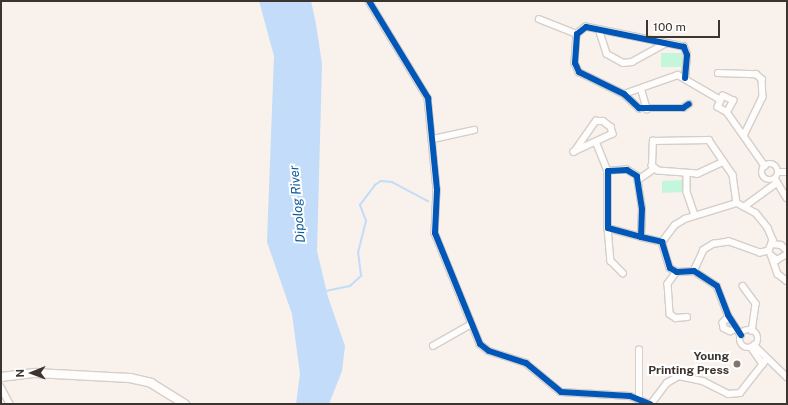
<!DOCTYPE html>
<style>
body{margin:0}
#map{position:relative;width:788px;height:405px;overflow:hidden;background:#f9f1eb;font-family:"Public Sans",sans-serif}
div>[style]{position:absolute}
.green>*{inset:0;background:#c3f6da}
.water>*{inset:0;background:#c2dcf9}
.stream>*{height:1.5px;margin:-0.75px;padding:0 0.75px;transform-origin:0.75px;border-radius:0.75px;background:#c2dcf9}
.roads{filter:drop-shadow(1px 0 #d5cec9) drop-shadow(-1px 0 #d5cec9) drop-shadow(0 1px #d5cec9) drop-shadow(0 -1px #d5cec9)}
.minor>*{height:5.5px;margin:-2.75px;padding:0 2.75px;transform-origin:2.75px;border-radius:2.75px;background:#fefdfc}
.minor>.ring{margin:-2.75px;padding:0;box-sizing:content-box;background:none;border:5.5px solid #fefdfc;border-radius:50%}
.secondary>*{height:8px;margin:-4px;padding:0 4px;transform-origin:4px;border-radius:4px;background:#fefdfc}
.cycleway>*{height:6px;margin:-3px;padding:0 3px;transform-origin:3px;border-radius:3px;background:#0057b8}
.dots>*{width:11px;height:11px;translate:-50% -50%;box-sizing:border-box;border:2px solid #fff;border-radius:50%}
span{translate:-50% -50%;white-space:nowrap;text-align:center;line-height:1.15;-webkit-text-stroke:4px #fff;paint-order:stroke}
.poi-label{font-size:12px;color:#3b342f;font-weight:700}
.right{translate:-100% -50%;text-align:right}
.water-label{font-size:13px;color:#0c5999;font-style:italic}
.frame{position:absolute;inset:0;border:2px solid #3b342f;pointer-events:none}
.north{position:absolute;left:12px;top:353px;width:40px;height:40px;-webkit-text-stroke:3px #fff;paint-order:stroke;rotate:269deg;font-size:11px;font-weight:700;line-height:16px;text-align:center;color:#3b342f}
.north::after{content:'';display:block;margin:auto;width:14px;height:18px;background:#3b342f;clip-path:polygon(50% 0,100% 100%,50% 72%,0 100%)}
.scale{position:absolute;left:646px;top:20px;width:74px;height:18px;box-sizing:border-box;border:2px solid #3b342f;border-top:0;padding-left:5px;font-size:12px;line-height:14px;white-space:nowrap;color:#3b342f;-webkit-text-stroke:3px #fff;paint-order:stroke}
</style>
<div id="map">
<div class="green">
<i style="clip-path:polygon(661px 53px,682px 53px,682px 67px,661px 67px)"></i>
<i style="clip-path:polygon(683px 180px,683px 192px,662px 193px,662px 181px)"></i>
</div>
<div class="water">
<i style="clip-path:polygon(259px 1px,311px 1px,316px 24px,322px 64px,317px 251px,328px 297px,345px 346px,342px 371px,329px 404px,296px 404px,300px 374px,292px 314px,267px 242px,274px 56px)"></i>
</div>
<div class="stream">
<i style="left:326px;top:291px;width:25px;rotate:-12deg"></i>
<i style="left:350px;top:286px;width:15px;rotate:-42deg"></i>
<i style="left:361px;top:276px;width:23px;rotate:-97deg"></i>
<i style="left:358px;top:253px;width:33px;rotate:-76deg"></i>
<i style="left:366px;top:221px;width:17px;rotate:-111deg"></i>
<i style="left:360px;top:205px;width:25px;rotate:-53deg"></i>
<i style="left:375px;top:185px;width:7px;rotate:-34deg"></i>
<i style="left:381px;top:181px;width:11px;rotate:5deg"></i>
<i style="left:392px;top:182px;width:41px;rotate:27.8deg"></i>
</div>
<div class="roads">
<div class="minor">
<i style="left:369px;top:1px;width:114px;rotate:58.7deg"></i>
<i style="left:428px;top:98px;width:92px;rotate:84.4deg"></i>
<i style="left:437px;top:190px;width:43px;rotate:92.7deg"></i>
<i style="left:435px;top:233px;width:120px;rotate:67.9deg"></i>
<i style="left:480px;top:344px;width:11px;rotate:38deg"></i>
<i style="left:489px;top:351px;width:39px;rotate:18deg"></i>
<i style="left:526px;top:363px;width:45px;rotate:39.6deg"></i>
<i style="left:561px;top:392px;width:69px;rotate:3.3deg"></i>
<i style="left:630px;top:396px;width:22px;rotate:22deg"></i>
<i style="left:539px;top:19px;width:41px;rotate:21.5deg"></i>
<i style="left:599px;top:29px;width:26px;rotate:72deg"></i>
<i style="left:607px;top:54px;width:18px;rotate:29deg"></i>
<i style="left:623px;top:63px;width:9px;rotate:-6deg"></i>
<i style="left:632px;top:62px;width:37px;rotate:-29deg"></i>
<i style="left:718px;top:73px;width:38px;rotate:2deg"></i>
<i style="left:756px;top:74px;width:8px;rotate:40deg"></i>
<i style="left:762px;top:79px;width:18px;rotate:87deg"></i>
<i style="left:763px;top:97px;width:41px;rotate:115.9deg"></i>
<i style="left:685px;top:78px;width:23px;rotate:-85deg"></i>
<i style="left:687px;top:55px;width:9px;rotate:-111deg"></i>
<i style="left:684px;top:47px;width:100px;rotate:-168.5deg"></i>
<i style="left:586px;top:27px;width:11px;rotate:142deg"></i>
<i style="left:577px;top:34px;width:29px;rotate:94deg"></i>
<i style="left:575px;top:63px;width:10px;rotate:66deg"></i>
<i style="left:579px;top:72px;width:50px;rotate:26.1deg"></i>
<i style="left:624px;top:94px;width:21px;rotate:43deg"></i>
<i style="left:639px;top:108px;width:44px"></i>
<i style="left:683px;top:108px;width:7px;rotate:-34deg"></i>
<i style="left:642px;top:91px;width:19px;rotate:74deg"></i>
<i style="left:624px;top:94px;width:57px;rotate:-19.4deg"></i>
<i style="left:678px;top:75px;width:48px;rotate:30.3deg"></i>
<i style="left:727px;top:112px;width:13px;rotate:-61deg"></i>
<i style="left:733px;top:101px;width:11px;rotate:-153deg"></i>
<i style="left:723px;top:96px;width:12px;rotate:114deg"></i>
<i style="left:718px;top:107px;width:10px;rotate:29deg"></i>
<i style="left:727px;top:112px;width:66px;rotate:54.9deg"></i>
<i style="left:596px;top:121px;width:7px"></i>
<i style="left:603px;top:121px;width:10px;rotate:37deg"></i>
<i style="left:611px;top:127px;width:7px;rotate:74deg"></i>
<i style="left:613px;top:134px;width:43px;rotate:155.2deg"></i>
<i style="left:574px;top:152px;width:38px;rotate:-55deg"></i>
<i style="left:433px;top:139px;width:42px;rotate:-12.4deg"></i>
<i style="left:597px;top:144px;width:29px;rotate:68deg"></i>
<i style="left:724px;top:162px;width:29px;rotate:155deg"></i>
<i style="left:698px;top:174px;width:40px;rotate:-175.7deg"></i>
<i style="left:658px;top:171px;width:8px;rotate:-140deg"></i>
<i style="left:652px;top:166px;width:25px;rotate:-88deg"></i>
<i style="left:653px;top:141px;width:56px;rotate:-1deg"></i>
<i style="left:709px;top:140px;width:42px;rotate:55.6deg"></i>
<i style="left:733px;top:175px;width:28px;rotate:82deg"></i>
<i class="ring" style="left:762px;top:164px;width:10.5px;height:10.5px"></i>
<i style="left:778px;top:172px;width:9px"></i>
<i style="left:687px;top:174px;width:18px;rotate:90deg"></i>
<i style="left:687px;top:192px;width:24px;rotate:71deg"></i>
<i style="left:638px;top:180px;width:19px;rotate:-35deg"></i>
<i style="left:776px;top:180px;width:21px;rotate:59deg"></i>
<i style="left:745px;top:206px;width:39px;rotate:-36deg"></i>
<i style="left:608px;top:228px;width:33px;rotate:85deg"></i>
<i style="left:611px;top:261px;width:17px;rotate:45deg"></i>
<i style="left:641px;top:237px;width:28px;rotate:-88deg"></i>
<i style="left:642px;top:209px;width:33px;rotate:-99deg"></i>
<i style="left:637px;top:176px;width:12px;rotate:-149deg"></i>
<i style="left:627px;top:170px;width:19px;rotate:177deg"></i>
<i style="left:608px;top:171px;width:57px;rotate:90deg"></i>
<i style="left:608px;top:228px;width:34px;rotate:15deg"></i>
<i style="left:641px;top:237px;width:22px;rotate:13deg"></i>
<i style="left:662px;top:242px;width:27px;rotate:73deg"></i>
<i style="left:670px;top:268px;width:8px;rotate:30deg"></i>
<i style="left:677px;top:272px;width:17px;rotate:-3deg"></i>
<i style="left:694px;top:271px;width:27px;rotate:33deg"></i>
<i style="left:717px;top:286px;width:31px;rotate:69deg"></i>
<i style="left:728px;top:315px;width:24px;rotate:57deg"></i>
<i style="left:662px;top:242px;width:21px;rotate:-53deg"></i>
<i style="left:675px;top:225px;width:12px;rotate:-31deg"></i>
<i style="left:685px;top:219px;width:54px;rotate:-17.1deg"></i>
<i style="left:737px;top:203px;width:21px;rotate:28deg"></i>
<i style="left:756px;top:213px;width:19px;rotate:51deg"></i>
<i style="left:768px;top:228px;width:13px;rotate:67deg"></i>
<i style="left:773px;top:240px;width:12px;rotate:110deg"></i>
<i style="left:769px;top:251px;width:9px;rotate:167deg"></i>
<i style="left:760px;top:253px;width:33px;rotate:-160deg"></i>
<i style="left:729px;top:242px;width:15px;rotate:172deg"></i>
<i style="left:714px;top:244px;width:12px;rotate:149deg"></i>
<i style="left:704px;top:250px;width:23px;rotate:115deg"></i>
<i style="left:772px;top:244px;width:9px;rotate:6deg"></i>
<i style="left:781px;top:245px;width:8px;rotate:40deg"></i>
<i style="left:771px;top:255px;width:8px;rotate:40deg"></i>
<i style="left:777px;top:260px;width:12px;rotate:-31deg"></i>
<i style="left:772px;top:257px;width:18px;rotate:71deg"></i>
<i style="left:778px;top:274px;width:11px;rotate:38deg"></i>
<i style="left:677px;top:272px;width:15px;rotate:127deg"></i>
<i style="left:668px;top:284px;width:30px;rotate:86deg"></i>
<i style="left:670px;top:314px;width:7px;rotate:34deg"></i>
<i style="left:676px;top:318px;width:11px;rotate:-5deg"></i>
<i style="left:743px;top:286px;width:22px;rotate:54deg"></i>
<i style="left:756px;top:304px;width:27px;rotate:98deg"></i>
<i style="left:729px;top:317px;width:8px;rotate:135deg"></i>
<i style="left:723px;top:323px;width:5px;rotate:79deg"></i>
<i style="left:724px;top:328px;width:7px;rotate:27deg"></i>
<i style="left:730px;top:331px;width:6px;rotate:-18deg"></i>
<i class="ring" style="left:740px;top:330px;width:12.5px;height:12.5px"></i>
<i style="left:754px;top:345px;width:46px;rotate:44.1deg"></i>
<i style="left:433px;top:346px;width:43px;rotate:-29.6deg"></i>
<i style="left:751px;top:347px;width:21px;rotate:55deg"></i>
<i style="left:1px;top:387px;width:19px;rotate:62deg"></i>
<i style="left:639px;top:398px;width:48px;rotate:-90deg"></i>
<i style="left:651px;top:404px;width:26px;rotate:-53deg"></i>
<i style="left:667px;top:383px;width:14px;rotate:-30deg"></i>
<i style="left:679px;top:376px;width:25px;rotate:12deg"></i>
<i style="left:703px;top:381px;width:28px;rotate:27deg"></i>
<i style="left:728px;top:394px;width:12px;rotate:-5deg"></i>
<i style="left:740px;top:393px;width:42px;rotate:-51.8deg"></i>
</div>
<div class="secondary">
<i style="left:1px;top:377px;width:34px;rotate:-7deg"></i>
<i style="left:35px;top:373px;width:95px;rotate:3deg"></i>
<i style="left:130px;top:378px;width:22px;rotate:13deg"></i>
<i style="left:151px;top:383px;width:40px;rotate:32deg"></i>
</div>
</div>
<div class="cycleway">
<i style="left:369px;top:1px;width:114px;rotate:58.7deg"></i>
<i style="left:428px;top:98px;width:92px;rotate:84.4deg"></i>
<i style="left:437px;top:190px;width:43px;rotate:92.7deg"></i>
<i style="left:435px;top:233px;width:120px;rotate:67.9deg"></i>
<i style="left:480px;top:344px;width:11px;rotate:38deg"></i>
<i style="left:489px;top:351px;width:39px;rotate:18deg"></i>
<i style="left:526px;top:363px;width:45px;rotate:39.6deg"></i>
<i style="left:561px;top:392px;width:69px;rotate:3.3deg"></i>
<i style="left:630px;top:396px;width:22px;rotate:22deg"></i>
<i style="left:685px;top:78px;width:23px;rotate:-85deg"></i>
<i style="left:687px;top:55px;width:9px;rotate:-111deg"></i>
<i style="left:684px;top:47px;width:100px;rotate:-168.5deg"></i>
<i style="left:586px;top:27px;width:11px;rotate:142deg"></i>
<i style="left:577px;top:34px;width:29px;rotate:94deg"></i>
<i style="left:575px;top:63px;width:10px;rotate:66deg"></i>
<i style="left:579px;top:72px;width:50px;rotate:26.1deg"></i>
<i style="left:624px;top:94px;width:21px;rotate:43deg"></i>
<i style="left:639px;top:108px;width:44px"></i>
<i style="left:683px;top:108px;width:7px;rotate:-34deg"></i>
<i style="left:641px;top:237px;width:28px;rotate:-88deg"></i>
<i style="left:642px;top:209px;width:33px;rotate:-99deg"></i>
<i style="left:637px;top:176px;width:12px;rotate:-149deg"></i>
<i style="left:627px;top:170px;width:19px;rotate:177deg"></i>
<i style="left:608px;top:171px;width:57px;rotate:90deg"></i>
<i style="left:608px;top:228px;width:34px;rotate:15deg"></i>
<i style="left:641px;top:237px;width:22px;rotate:13deg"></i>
<i style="left:662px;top:242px;width:27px;rotate:73deg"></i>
<i style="left:670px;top:268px;width:8px;rotate:30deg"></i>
<i style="left:677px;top:272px;width:17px;rotate:-3deg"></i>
<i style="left:694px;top:271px;width:27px;rotate:33deg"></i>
<i style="left:717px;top:286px;width:31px;rotate:69deg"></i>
<i style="left:728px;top:315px;width:24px;rotate:57deg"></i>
</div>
<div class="dots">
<i style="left:737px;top:364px;background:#7e7671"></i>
</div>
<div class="poi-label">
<span class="right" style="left:729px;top:364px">Young<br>Printing Press</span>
</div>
<div class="water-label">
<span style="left:298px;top:204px;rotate:-95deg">Dipolog River</span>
</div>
<div class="frame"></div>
<div class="north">N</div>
<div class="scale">100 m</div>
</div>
